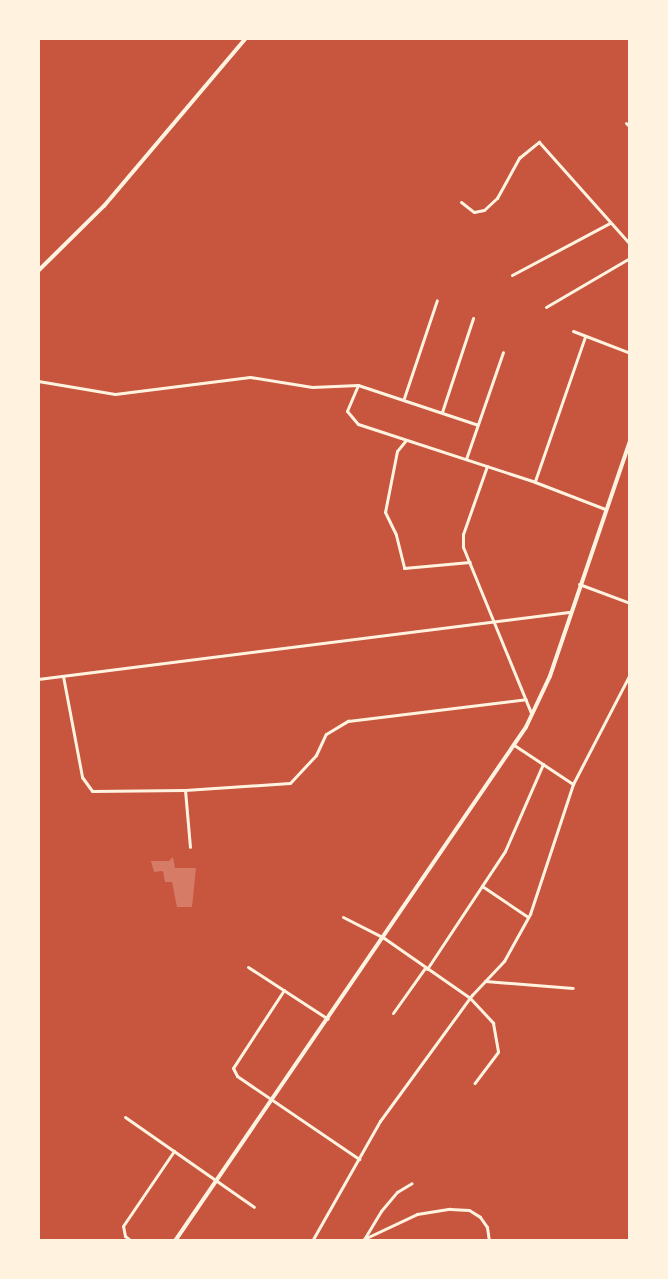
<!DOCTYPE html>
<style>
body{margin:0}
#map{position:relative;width:668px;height:1279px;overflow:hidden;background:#c8553d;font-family:Quicksand,sans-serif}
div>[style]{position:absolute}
.building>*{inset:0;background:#d67c66}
.minor>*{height:3px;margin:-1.5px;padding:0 1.5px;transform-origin:1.5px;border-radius:1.5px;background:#fff3e0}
.tertiary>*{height:4px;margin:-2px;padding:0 2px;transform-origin:2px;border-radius:2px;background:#fff3e0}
.secondary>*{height:4px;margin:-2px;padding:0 2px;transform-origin:2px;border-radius:2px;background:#fff3e0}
span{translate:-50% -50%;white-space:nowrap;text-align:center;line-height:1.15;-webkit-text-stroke:7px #fff3e0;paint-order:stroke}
.frame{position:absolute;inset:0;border:40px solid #fff3e0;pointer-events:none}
</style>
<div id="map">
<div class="building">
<i style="clip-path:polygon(173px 857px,175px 868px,196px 868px,192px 907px,177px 907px,172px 882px,165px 882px,163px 871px,154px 872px,151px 861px,169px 861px)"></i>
</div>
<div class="minor">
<i style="left:626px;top:123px;width:6px;rotate:45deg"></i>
<i style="left:461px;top:202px;width:16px;rotate:38deg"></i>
<i style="left:474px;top:212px;width:10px;rotate:-11deg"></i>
<i style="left:484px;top:210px;width:18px;rotate:-43deg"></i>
<i style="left:497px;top:198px;width:46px;rotate:-61.2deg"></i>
<i style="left:519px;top:158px;width:26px;rotate:-39deg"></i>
<i style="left:539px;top:142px;width:137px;rotate:48.3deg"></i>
<i style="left:512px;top:275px;width:111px;rotate:-28deg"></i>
<i style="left:546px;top:307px;width:97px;rotate:-30.3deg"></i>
<i style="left:573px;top:331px;width:61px;rotate:21.1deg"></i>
<i style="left:38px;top:381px;width:78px;rotate:9.6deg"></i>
<i style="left:115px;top:394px;width:136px;rotate:-7.2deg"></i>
<i style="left:250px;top:377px;width:63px;rotate:9.2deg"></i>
<i style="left:312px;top:387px;width:46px;rotate:-2.5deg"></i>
<i style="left:358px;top:385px;width:126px;rotate:18.4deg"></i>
<i style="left:358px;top:385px;width:28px;rotate:113deg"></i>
<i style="left:347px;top:411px;width:17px;rotate:50deg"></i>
<i style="left:358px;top:424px;width:186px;rotate:18.1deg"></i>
<i style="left:535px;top:482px;width:75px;rotate:21.1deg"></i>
<i style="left:404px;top:398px;width:103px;rotate:-71.4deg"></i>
<i style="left:442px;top:412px;width:99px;rotate:-71.7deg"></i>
<i style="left:406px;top:440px;width:14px;rotate:129deg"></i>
<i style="left:397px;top:451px;width:62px;rotate:101.1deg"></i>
<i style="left:385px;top:512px;width:25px;rotate:64deg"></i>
<i style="left:396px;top:535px;width:34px;rotate:76deg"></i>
<i style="left:404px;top:568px;width:66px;rotate:-5.2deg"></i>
<i style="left:466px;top:459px;width:113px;rotate:-70.9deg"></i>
<i style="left:487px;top:466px;width:72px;rotate:109.4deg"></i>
<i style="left:463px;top:534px;width:13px;rotate:90deg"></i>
<i style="left:463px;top:547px;width:179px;rotate:67.7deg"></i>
<i style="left:535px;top:481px;width:152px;rotate:-70.9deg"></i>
<i style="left:579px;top:584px;width:54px;rotate:20.4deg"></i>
<i style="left:63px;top:676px;width:103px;rotate:79.3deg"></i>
<i style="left:82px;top:777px;width:17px;rotate:54deg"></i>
<i style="left:92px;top:791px;width:93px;rotate:-0.6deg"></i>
<i style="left:185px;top:790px;width:105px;rotate:-3.8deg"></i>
<i style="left:290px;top:783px;width:38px;rotate:-47deg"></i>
<i style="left:316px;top:755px;width:23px;rotate:-65deg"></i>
<i style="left:326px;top:734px;width:26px;rotate:-31deg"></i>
<i style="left:348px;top:721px;width:179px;rotate:-7deg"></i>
<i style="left:38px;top:679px;width:535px;rotate:-7.19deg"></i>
<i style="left:514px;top:745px;width:71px;rotate:33.5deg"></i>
<i style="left:185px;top:790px;width:57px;rotate:85deg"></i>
<i style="left:482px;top:886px;width:55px;rotate:34deg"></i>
<i style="left:343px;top:917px;width:46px;rotate:27.1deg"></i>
<i style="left:384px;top:938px;width:105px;rotate:34.9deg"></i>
<i style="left:470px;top:998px;width:34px;rotate:47deg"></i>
<i style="left:493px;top:1023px;width:29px;rotate:80deg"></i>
<i style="left:498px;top:1052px;width:39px;rotate:127deg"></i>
<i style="left:248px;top:967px;width:95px;rotate:33deg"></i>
<i style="left:427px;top:969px;width:141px;rotate:-56.5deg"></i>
<i style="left:505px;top:851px;width:95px;rotate:-66.4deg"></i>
<i style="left:485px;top:981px;width:88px;rotate:4.5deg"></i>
<i style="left:284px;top:990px;width:93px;rotate:123.2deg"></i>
<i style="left:233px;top:1068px;width:9px;rotate:63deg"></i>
<i style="left:237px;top:1076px;width:148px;rotate:34.2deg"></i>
<i style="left:393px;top:1013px;width:55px;rotate:-54.6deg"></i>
<i style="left:125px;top:1117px;width:157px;rotate:34.9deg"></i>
<i style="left:364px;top:1239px;width:59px;rotate:-25.3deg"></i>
<i style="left:417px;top:1214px;width:33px;rotate:-9deg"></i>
<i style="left:450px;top:1209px;width:19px;rotate:3deg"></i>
<i style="left:469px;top:1210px;width:13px;rotate:32deg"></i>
<i style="left:480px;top:1217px;width:12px;rotate:55deg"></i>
<i style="left:487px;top:1227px;width:14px;rotate:82deg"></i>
<i style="left:131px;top:1241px;width:8px;rotate:-140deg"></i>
<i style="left:125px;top:1236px;width:10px;rotate:-101deg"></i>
<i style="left:123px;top:1226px;width:91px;rotate:-55.8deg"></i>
<i style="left:312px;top:1241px;width:138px;rotate:-60.5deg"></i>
<i style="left:380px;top:1121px;width:156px;rotate:-53.9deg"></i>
<i style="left:472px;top:995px;width:47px;rotate:-46.7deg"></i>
<i style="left:504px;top:961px;width:54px;rotate:-61deg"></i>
<i style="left:530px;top:914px;width:137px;rotate:-71.7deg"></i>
<i style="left:573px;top:784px;width:124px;rotate:-62.6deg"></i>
<i style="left:363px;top:1241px;width:35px;rotate:-59deg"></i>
<i style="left:381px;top:1211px;width:25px;rotate:-50deg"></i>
<i style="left:397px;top:1192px;width:17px;rotate:-31deg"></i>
</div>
<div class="tertiary">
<i style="left:175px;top:1241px;width:622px;rotate:-55.67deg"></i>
<i style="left:526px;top:727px;width:56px;rotate:-64.8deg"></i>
<i style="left:550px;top:676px;width:248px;rotate:-71.2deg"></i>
</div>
<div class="secondary">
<i style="left:38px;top:271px;width:93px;rotate:-44.6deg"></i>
<i style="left:104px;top:206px;width:220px;rotate:-49.8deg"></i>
</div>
<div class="frame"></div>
</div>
